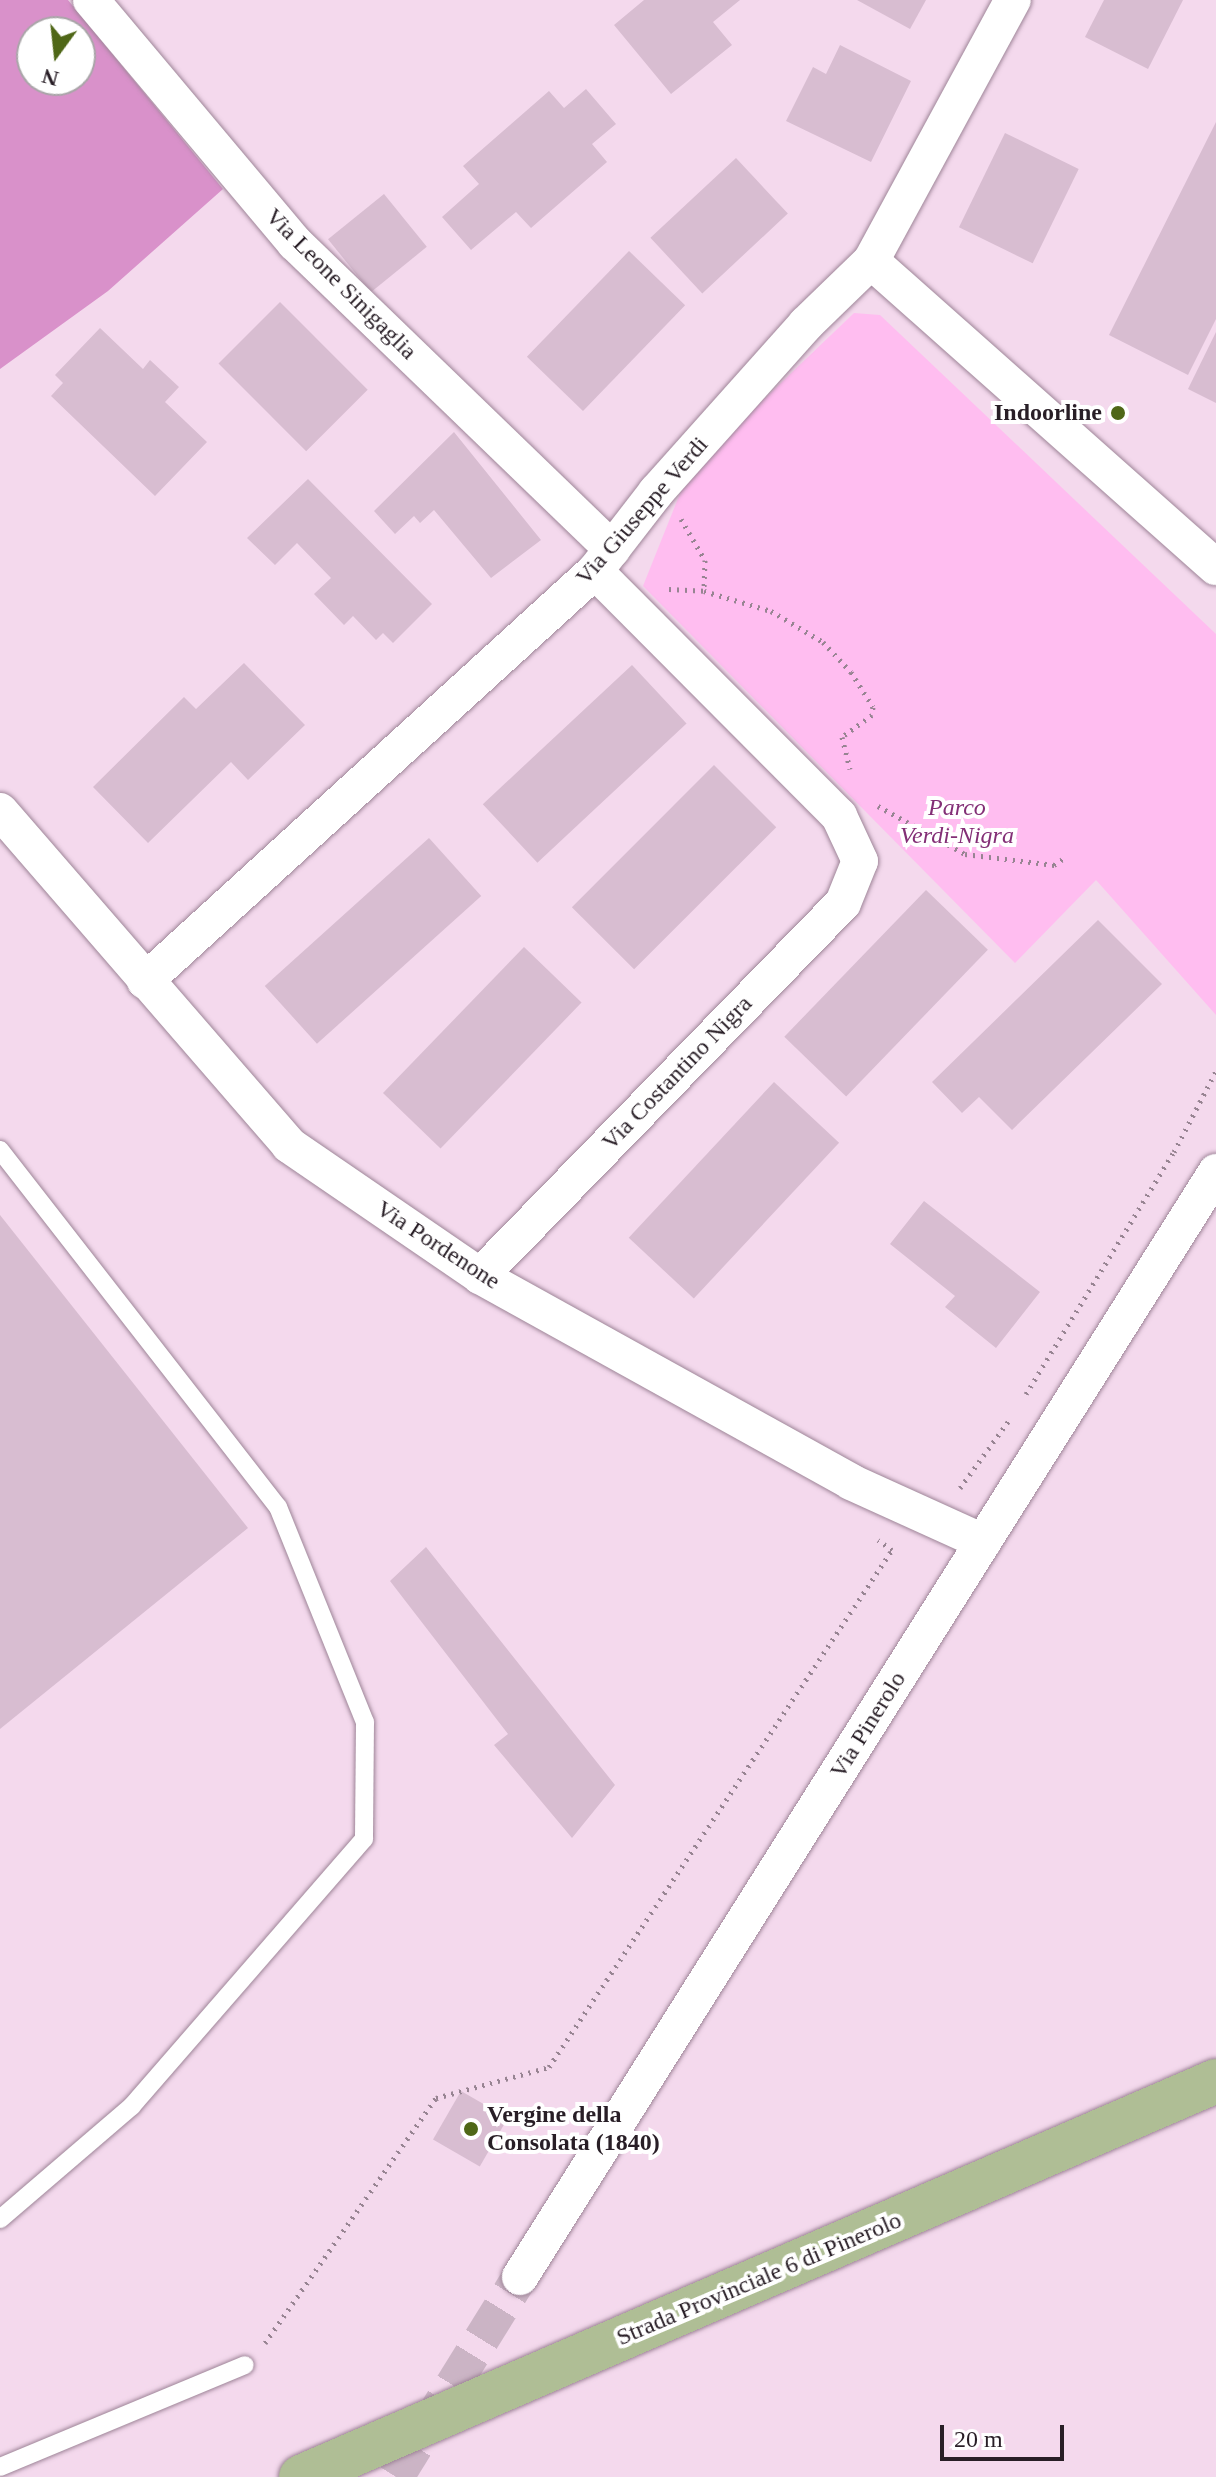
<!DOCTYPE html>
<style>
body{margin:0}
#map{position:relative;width:1216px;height:2477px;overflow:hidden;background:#f4d9ed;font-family:Georgia,serif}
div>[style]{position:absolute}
.green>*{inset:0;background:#ffbdf0}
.forest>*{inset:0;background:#d991ca}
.building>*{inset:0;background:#d8bdd1;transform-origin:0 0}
.street-tunnel>*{height:36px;margin-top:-18px;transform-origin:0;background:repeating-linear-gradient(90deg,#cbb4c5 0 36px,transparent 0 54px)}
.path>*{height:5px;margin-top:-2.5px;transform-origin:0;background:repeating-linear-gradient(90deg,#978492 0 2px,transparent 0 8px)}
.roads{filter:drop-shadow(0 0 2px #9e8598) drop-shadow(0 0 2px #9e8598)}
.lane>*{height:18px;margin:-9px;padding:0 9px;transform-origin:9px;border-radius:9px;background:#fff}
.street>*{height:36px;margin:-18px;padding:0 18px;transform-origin:18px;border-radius:18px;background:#fff}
.primary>*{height:44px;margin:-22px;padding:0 22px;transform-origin:22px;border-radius:22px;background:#afbe95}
.dots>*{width:22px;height:22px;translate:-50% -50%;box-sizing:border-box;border:4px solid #fff;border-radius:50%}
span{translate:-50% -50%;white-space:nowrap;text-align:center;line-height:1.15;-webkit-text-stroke:8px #fff;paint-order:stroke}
.street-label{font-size:24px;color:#281e26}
.poi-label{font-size:24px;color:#281e26;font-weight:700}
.right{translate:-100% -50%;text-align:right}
.left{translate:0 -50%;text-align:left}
.park-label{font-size:24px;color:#832f76;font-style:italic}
.north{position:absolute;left:16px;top:16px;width:80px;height:80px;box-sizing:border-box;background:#fff;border:2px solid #a9a5a8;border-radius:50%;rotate:195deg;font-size:22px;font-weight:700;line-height:32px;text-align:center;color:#281e26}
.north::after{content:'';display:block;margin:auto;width:28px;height:36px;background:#4f6717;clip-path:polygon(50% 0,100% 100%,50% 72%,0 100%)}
.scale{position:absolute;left:940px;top:2425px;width:124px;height:36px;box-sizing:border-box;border:4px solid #281e26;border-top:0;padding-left:10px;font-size:24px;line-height:28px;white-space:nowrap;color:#281e26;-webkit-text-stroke:6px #fff;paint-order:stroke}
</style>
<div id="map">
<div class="green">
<i style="clip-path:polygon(854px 313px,880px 315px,1216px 634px,1216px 1015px,1096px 880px,1015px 963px,643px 586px,689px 471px)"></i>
</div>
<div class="forest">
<i style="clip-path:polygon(evenodd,0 0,68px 0,223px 189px,108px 291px,0 369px,0 0,32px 32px,80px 32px,80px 80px,32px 80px,32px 32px)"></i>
</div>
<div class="building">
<i style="clip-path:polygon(644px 0,740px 0,713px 22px,732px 45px,671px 94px,614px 25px)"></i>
<i style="clip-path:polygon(857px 0,926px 0,910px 29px)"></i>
<i style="clip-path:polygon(1104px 0,1183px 0,1148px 69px,1085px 37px)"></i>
<i style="clip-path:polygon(840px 45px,911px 81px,871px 162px,786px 121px,813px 67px,826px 74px)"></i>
<i style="clip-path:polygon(586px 89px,616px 124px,592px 144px,607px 162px,531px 228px,516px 212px,471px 250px,442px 217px,479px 184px,463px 166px,549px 91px,564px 108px)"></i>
<i style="clip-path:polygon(1216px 122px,1216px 319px,1188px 375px,1109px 335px)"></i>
<i style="left:1005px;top:133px;width:82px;height:105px;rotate:26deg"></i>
<i style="left:736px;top:158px;width:76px;height:117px;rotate:47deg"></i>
<i style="left:384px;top:194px;width:68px;height:72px;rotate:51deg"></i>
<i style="left:629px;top:251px;width:78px;height:147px;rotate:44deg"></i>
<i style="left:280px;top:302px;width:124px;height:87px;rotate:45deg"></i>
<i style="clip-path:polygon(100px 328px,143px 369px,150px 360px,179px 387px,165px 402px,207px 442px,155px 496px,51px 396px,63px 383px,55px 375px)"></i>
<i style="clip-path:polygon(1216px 332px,1216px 403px,1188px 389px)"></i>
<i style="clip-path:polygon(454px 432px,541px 540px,491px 578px,434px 510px,420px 523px,414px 516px,395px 534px,374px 511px)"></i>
<i style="clip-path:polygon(308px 479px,432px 604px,393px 643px,383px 633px,376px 640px,353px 616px,344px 625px,314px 594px,331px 578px,297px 543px,275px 565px,247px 538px)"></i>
<i style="clip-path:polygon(244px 663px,305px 725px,248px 780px,231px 762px,148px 843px,93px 787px,184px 697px,196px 709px)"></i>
<i style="left:632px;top:665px;width:80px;height:204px;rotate:47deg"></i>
<i style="left:714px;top:765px;width:88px;height:201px;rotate:45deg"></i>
<i style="left:429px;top:838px;width:78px;height:221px;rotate:48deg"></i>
<i style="left:926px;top:890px;width:86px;height:204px;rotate:44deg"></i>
<i style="clip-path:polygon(1098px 920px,1162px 984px,1012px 1130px,979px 1097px,962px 1113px,932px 1082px)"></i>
<i style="left:524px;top:947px;width:80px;height:203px;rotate:44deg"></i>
<i style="left:774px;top:1082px;width:89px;height:213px;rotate:43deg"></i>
<i style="clip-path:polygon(924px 1201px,1040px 1292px,996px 1348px,945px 1307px,955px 1296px,890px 1244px)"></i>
<i style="clip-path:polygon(0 1215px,248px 1528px,0 1729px)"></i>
<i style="clip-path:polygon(426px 1547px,615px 1785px,572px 1838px,494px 1745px,508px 1734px,390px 1581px)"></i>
<i style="left:461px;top:2091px;width:54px;height:56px;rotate:30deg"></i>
</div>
<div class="street-tunnel">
<i style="left:396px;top:2477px;width:235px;rotate:-58.2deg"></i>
</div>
<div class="path">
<i style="left:681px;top:519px;width:48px;rotate:59.7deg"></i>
<i style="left:705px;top:560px;width:31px;rotate:92deg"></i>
<i style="left:669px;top:589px;width:35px;rotate:3deg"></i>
<i style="left:704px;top:591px;width:70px;rotate:16.6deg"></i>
<i style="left:771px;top:611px;width:61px;rotate:30.8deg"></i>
<i style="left:823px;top:642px;width:41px;rotate:47deg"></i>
<i style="left:851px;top:672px;width:41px;rotate:57.8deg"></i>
<i style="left:873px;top:707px;width:8px;rotate:97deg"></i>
<i style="left:872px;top:715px;width:37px;rotate:144deg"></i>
<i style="left:842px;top:737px;width:33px;rotate:76deg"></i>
<i style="left:878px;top:806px;width:99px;rotate:28.9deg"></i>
<i style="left:965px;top:854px;width:90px;rotate:7deg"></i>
<i style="left:1054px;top:865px;width:14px;rotate:-34deg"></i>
<i style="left:1026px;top:1394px;width:284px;rotate:-58.6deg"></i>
<i style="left:1174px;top:1152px;width:91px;rotate:-62.6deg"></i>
<i style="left:960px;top:1488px;width:85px;rotate:-54.1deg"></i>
<i style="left:265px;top:2343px;width:299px;rotate:-55.1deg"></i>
<i style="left:436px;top:2098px;width:117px;rotate:-15.3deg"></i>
<i style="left:549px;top:2067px;width:620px;rotate:-56.44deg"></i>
<i style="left:892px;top:1550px;width:17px;rotate:-144deg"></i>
</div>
<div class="roads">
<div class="lane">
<i style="left:0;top:1150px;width:452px;rotate:52.1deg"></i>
<i style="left:278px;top:1507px;width:232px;rotate:68deg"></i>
<i style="left:365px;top:1722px;width:117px;rotate:90.5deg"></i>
<i style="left:364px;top:1839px;width:354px;rotate:131deg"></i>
<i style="left:132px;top:2106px;width:174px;rotate:139.4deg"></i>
<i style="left:0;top:2467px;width:265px;rotate:-22.6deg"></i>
</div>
<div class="street">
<i style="left:91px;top:0;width:317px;rotate:50deg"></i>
<i style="left:295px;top:243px;width:441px;rotate:44deg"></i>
<i style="left:871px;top:261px;width:461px;rotate:41.6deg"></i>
<i style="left:0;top:811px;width:442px;rotate:49.1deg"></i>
<i style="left:289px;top:1145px;width:232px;rotate:34.4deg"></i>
<i style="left:480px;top:1276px;width:424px;rotate:29deg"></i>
<i style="left:851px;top:1482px;width:145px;rotate:24.4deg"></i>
<i style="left:145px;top:981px;width:609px;rotate:-42.34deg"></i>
<i style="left:595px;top:571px;width:100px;rotate:-52.3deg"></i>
<i style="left:656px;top:492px;width:225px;rotate:-48.2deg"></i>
<i style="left:806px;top:324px;width:91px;rotate:-44.1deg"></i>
<i style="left:871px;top:261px;width:297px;rotate:-61.5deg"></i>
<i style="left:480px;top:1276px;width:520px;rotate:-45.78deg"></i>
<i style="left:843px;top:903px;width:45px;rotate:-68deg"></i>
<i style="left:860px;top:861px;width:50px;rotate:-115deg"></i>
<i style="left:839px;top:816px;width:346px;rotate:-134.9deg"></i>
<i style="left:520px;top:2277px;width:1306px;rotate:-57.79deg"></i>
</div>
<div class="primary">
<i style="left:301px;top:2477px;width:997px;rotate:-23.4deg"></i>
</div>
</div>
<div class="dots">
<i style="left:1118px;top:413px;background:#4f6717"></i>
<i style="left:471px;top:2129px;background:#4f6717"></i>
</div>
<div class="street-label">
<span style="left:341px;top:284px;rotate:45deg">Via Leone Sinigaglia</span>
<span style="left:642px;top:511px;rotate:-49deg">Via Giuseppe Verdi</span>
<span style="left:677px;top:1073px;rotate:-46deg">Via Costantino Nigra</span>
<span style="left:438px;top:1245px;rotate:33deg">Via Pordenone</span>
<span style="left:868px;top:1725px;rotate:-58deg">Via Pinerolo</span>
<span style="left:759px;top:2279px;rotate:-23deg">Strada Provinciale 6 di Pinerolo</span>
</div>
<div class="poi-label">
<span class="right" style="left:1102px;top:413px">Indoorline</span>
<span class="left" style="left:487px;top:2129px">Vergine della<br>Consolata (1840)</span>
</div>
<div class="park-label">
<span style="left:957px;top:822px">Parco<br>Verdi-Nigra</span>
</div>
<div class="north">N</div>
<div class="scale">20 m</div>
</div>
